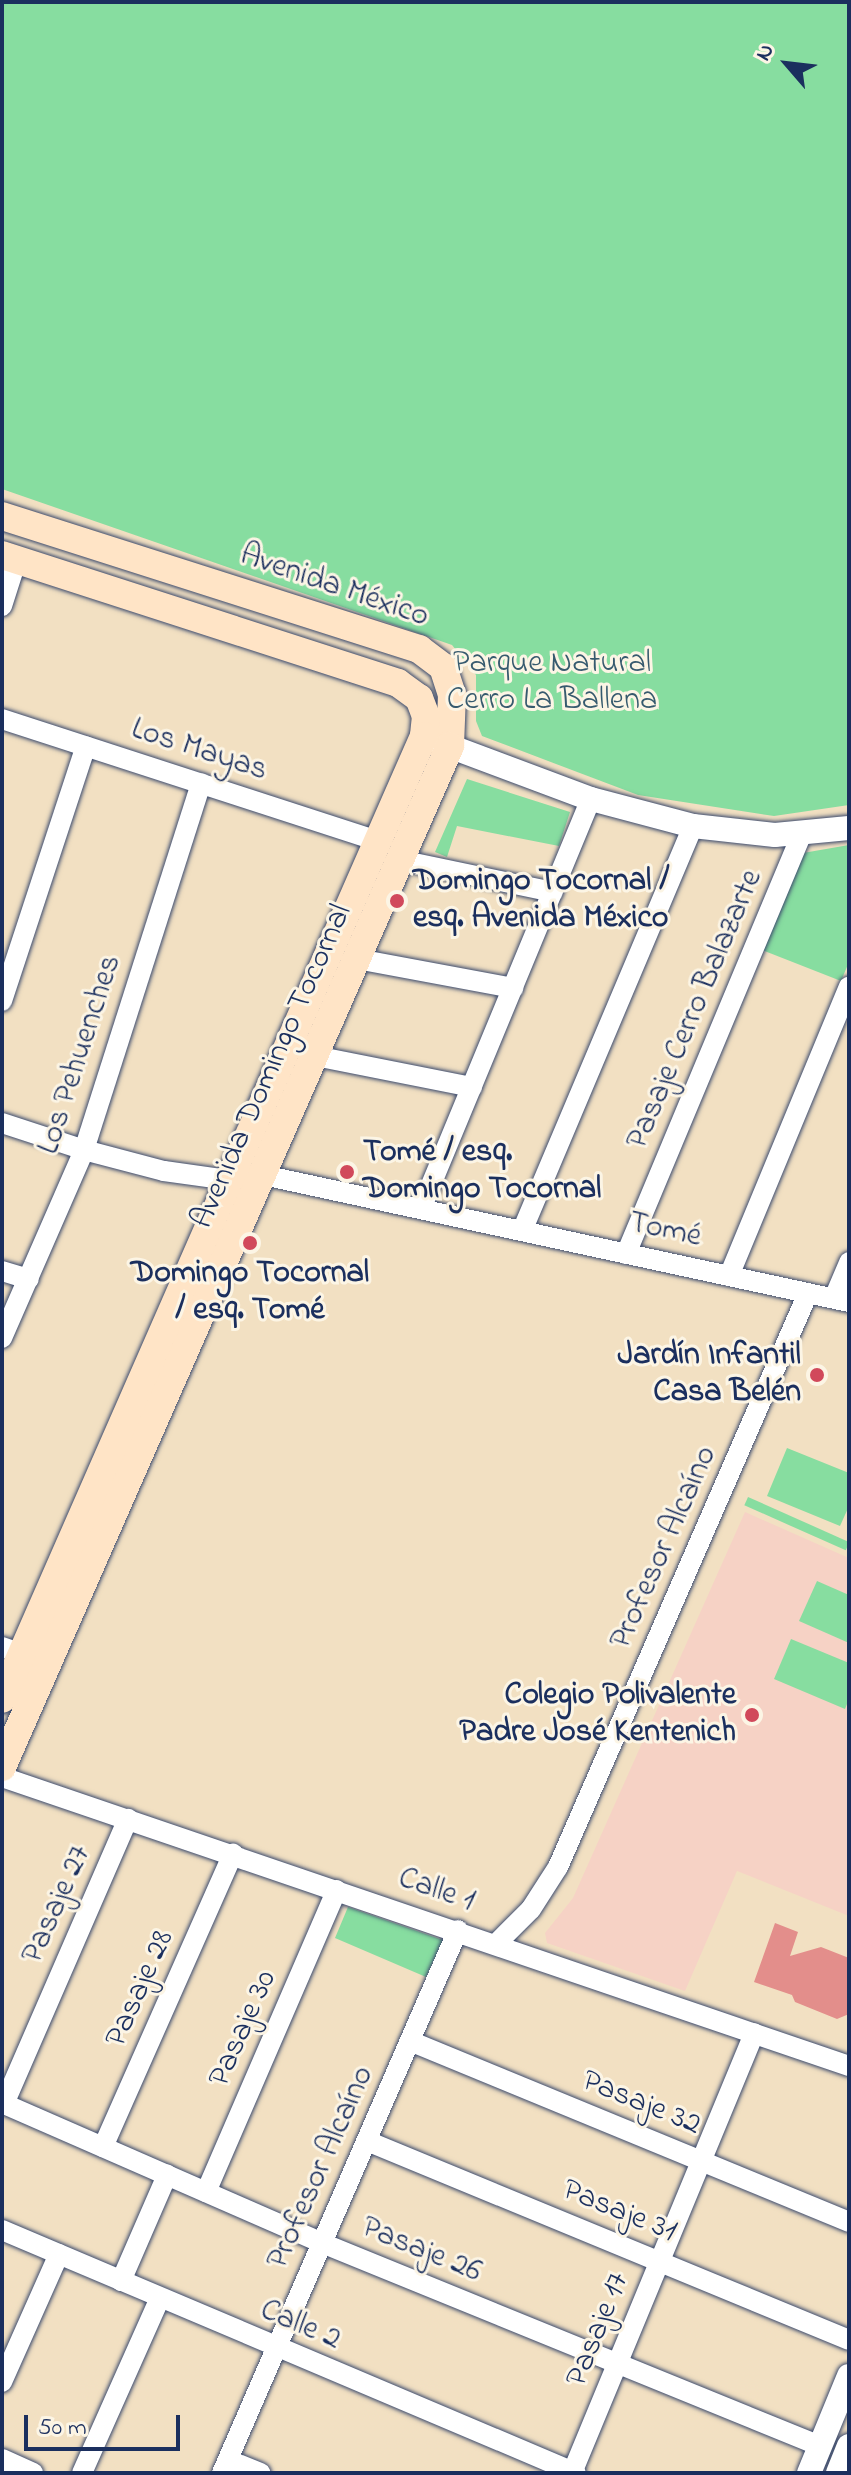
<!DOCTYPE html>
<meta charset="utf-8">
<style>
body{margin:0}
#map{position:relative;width:851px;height:2475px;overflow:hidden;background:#f2e0c2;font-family:"Indie Flower",sans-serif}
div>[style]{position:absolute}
.built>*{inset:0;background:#f6d2c5}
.green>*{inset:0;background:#87dda0;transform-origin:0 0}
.building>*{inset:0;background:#e38e8b}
.roads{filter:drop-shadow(0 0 2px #3b4a6d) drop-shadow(0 0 2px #3b4a6d)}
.minor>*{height:20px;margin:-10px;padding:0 10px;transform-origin:10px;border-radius:10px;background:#fff}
.tertiary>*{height:24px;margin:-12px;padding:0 12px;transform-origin:12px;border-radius:12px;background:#fff}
.secondary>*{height:28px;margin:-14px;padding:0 14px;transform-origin:14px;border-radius:14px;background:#ffe4c6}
.dots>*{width:22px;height:22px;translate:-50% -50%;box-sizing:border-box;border:4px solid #fcf5e5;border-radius:50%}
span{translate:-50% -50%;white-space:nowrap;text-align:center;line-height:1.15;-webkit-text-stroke:6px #fcf5e5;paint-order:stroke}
.street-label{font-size:32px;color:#1b2f5e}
.park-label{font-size:32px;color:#365a6e}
.poi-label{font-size:32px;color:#1b2f5e;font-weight:700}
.left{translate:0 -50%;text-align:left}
.right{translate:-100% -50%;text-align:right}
.frame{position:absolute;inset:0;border:4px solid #1b2f5e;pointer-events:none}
.north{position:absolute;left:747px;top:24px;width:80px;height:80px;-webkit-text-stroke:6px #fcf5e5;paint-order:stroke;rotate:298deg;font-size:22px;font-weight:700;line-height:32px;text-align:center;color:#1b2f5e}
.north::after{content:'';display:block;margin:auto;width:28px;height:36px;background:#1b2f5e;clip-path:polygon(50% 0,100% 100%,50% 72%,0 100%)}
.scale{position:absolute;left:24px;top:2415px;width:156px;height:36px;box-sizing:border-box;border:4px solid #1b2f5e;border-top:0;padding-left:10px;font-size:24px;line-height:28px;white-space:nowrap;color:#1b2f5e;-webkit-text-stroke:6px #fcf5e5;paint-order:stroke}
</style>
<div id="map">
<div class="built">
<i style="clip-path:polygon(745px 1512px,849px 1558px,849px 1916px,737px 1871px,685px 1991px,547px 1943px,545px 1933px,573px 1898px)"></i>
</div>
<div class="green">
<i style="clip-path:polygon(2px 2px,849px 2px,849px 805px,774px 816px,638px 795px,482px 736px,476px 721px,476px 675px,452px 645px,2px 489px)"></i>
<i style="clip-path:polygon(467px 779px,570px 812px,559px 846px,457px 826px,447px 857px,435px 852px)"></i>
<i style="clip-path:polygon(849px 845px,849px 962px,841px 981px,757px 948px,803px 853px)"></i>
<i style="clip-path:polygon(787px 1448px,849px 1473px,849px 1506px,840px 1526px,767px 1496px)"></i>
<i style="left:748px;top:1497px;width:111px;height:9px;rotate:24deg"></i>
<i style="clip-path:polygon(817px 1581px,849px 1595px,849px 1643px,799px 1621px)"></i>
<i style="clip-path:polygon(791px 1639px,849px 1663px,849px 1699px,845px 1709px,774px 1679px)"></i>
<i style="clip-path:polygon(348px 1907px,443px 1940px,426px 1977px,335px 1938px)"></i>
</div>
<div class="building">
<i style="clip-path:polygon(775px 1923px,798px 1932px,790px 1956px,821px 1947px,849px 1958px,849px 2014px,837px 2019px,795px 2002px,792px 1995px,754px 1982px)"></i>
</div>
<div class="roads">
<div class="minor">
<i style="left:2px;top:606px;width:49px;rotate:-72.3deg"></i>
<i style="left:2px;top:719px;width:394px;rotate:18deg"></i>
<i style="left:400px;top:860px;width:156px;rotate:11.8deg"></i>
<i style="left:357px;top:959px;width:159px;rotate:10.5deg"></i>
<i style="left:2px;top:1001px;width:268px;rotate:-71.8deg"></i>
<i style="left:315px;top:1056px;width:160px;rotate:11.2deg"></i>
<i style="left:2px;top:1123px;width:86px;rotate:18.2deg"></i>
<i style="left:84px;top:1150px;width:83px;rotate:14.7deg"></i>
<i style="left:164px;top:1171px;width:66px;rotate:7.9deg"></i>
<i style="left:229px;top:1180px;width:34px;rotate:-8deg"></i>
<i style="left:263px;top:1175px;width:600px;rotate:12.23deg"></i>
<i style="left:421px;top:1209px;width:444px;rotate:-67.5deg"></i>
<i style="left:522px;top:1231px;width:440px;rotate:-67.1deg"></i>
<i style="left:626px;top:1254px;width:455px;rotate:-67.3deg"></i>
<i style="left:2px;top:1271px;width:28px;rotate:17deg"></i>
<i style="left:729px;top:1276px;width:313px;rotate:-67.5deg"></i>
<i style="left:834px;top:1298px;width:39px;rotate:-67deg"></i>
<i style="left:2px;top:1338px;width:205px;rotate:-66.4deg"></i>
<i style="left:84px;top:1150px;width:385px;rotate:-72.3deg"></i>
<i style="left:2px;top:1647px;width:21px;rotate:19deg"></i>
<i style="left:2px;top:1777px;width:895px;rotate:18.84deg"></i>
<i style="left:496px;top:1944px;width:49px;rotate:-45deg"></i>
<i style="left:531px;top:1909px;width:50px;rotate:-57.3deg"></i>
<i style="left:558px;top:1867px;width:626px;rotate:-66.46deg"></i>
<i style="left:410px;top:2041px;width:475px;rotate:22.4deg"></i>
<i style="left:2px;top:2103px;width:349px;rotate:23.6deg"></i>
<i style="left:322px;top:2243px;width:538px;rotate:22.18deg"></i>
<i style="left:4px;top:2104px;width:311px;rotate:-66.5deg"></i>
<i style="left:367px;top:2141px;width:521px;rotate:22.43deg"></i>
<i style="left:103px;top:2147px;width:321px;rotate:-66.1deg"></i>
<i style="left:206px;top:2192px;width:329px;rotate:-66.6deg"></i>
<i style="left:2px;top:2230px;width:623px;rotate:22.95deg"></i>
<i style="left:121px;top:2281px;width:116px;rotate:-66.5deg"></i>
<i style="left:2px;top:2382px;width:140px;rotate:-66deg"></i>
<i style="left:2px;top:2459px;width:34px;rotate:24deg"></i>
<i style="left:228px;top:2460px;width:35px;rotate:22deg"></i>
<i style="left:82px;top:2473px;width:192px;rotate:-66deg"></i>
<i style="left:222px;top:2473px;width:592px;rotate:-66.51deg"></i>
<i style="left:572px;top:2473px;width:476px;rotate:-67.5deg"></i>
</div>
<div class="tertiary">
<i style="left:433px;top:740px;width:169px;rotate:20.5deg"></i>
<i style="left:591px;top:799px;width:106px;rotate:14.8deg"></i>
<i style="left:693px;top:826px;width:82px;rotate:6.3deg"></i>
<i style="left:775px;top:835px;width:74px;rotate:-5.4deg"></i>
<i style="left:809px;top:2473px;width:105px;rotate:-67.6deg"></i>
<i style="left:838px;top:2473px;width:29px;rotate:-68deg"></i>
</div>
<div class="secondary">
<i style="left:2px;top:516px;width:438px;rotate:17.7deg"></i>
<i style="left:419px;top:649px;width:30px;rotate:37deg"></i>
<i style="left:443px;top:667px;width:28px;rotate:72deg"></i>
<i style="left:452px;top:694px;width:52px;rotate:92.2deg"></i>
<i style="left:450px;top:746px;width:1115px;rotate:113.69deg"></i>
<i style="left:2px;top:555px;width:416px;rotate:17.9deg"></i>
<i style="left:398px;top:683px;width:26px;rotate:36deg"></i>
<i style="left:419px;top:698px;width:19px;rotate:69deg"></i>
<i style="left:426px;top:716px;width:20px;rotate:96deg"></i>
<i style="left:424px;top:736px;width:1051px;rotate:113.66deg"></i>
</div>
</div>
<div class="dots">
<i style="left:397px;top:901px;background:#d1495b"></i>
<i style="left:347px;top:1172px;background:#d1495b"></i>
<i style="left:250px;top:1243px;background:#d1495b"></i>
<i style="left:817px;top:1375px;background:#d1495b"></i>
<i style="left:752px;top:1715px;background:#d1495b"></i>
</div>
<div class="street-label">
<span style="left:334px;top:587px;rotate:19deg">Avenida México</span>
<span style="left:199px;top:751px;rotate:18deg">Los Mayas</span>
<span style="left:696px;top:1010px;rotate:-67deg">Pasaje Cerro Balazarte</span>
<span style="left:81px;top:1055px;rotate:-72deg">Los Pehuenches</span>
<span style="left:273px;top:1067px;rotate:-66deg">Avenida Domingo Tocornal</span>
<span style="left:665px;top:1231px;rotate:12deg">Tomé</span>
<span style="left:665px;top:1548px;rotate:-66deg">Profesor Alcaíno</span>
<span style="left:436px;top:1891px;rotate:19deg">Calle 1</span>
<span style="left:58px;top:1905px;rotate:-66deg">Pasaje 27</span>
<span style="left:141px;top:1989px;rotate:-66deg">Pasaje 28</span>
<span style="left:244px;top:2029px;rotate:-66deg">Pasaje 30</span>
<span style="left:641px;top:2104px;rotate:22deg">Pasaje 32</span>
<span style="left:322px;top:2168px;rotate:-66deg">Profesor Alcaíno</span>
<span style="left:619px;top:2212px;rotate:22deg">Pasaje 31</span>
<span style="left:421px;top:2251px;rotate:22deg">Pasaje 26</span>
<span style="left:300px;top:2326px;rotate:23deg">Calle 2</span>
<span style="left:599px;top:2330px;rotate:-68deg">Pasaje 17</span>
</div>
<div class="park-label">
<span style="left:552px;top:683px">Parque Natural<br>Cerro La Ballena</span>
</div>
<div class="poi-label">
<span class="left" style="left:413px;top:901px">Domingo Tocornal /<br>esq. Avenida México</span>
<span class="left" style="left:363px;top:1172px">Tomé / esq.<br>Domingo Tocornal</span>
<span style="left:250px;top:1293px">Domingo Tocornal<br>/ esq. Tomé</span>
<span class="right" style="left:801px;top:1375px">Jardín Infantil<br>Casa Belén</span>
<span class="right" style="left:736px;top:1715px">Colegio Polivalente<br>Padre José Kentenich</span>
</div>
<div class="frame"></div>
<div class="north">N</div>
<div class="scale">50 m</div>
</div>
